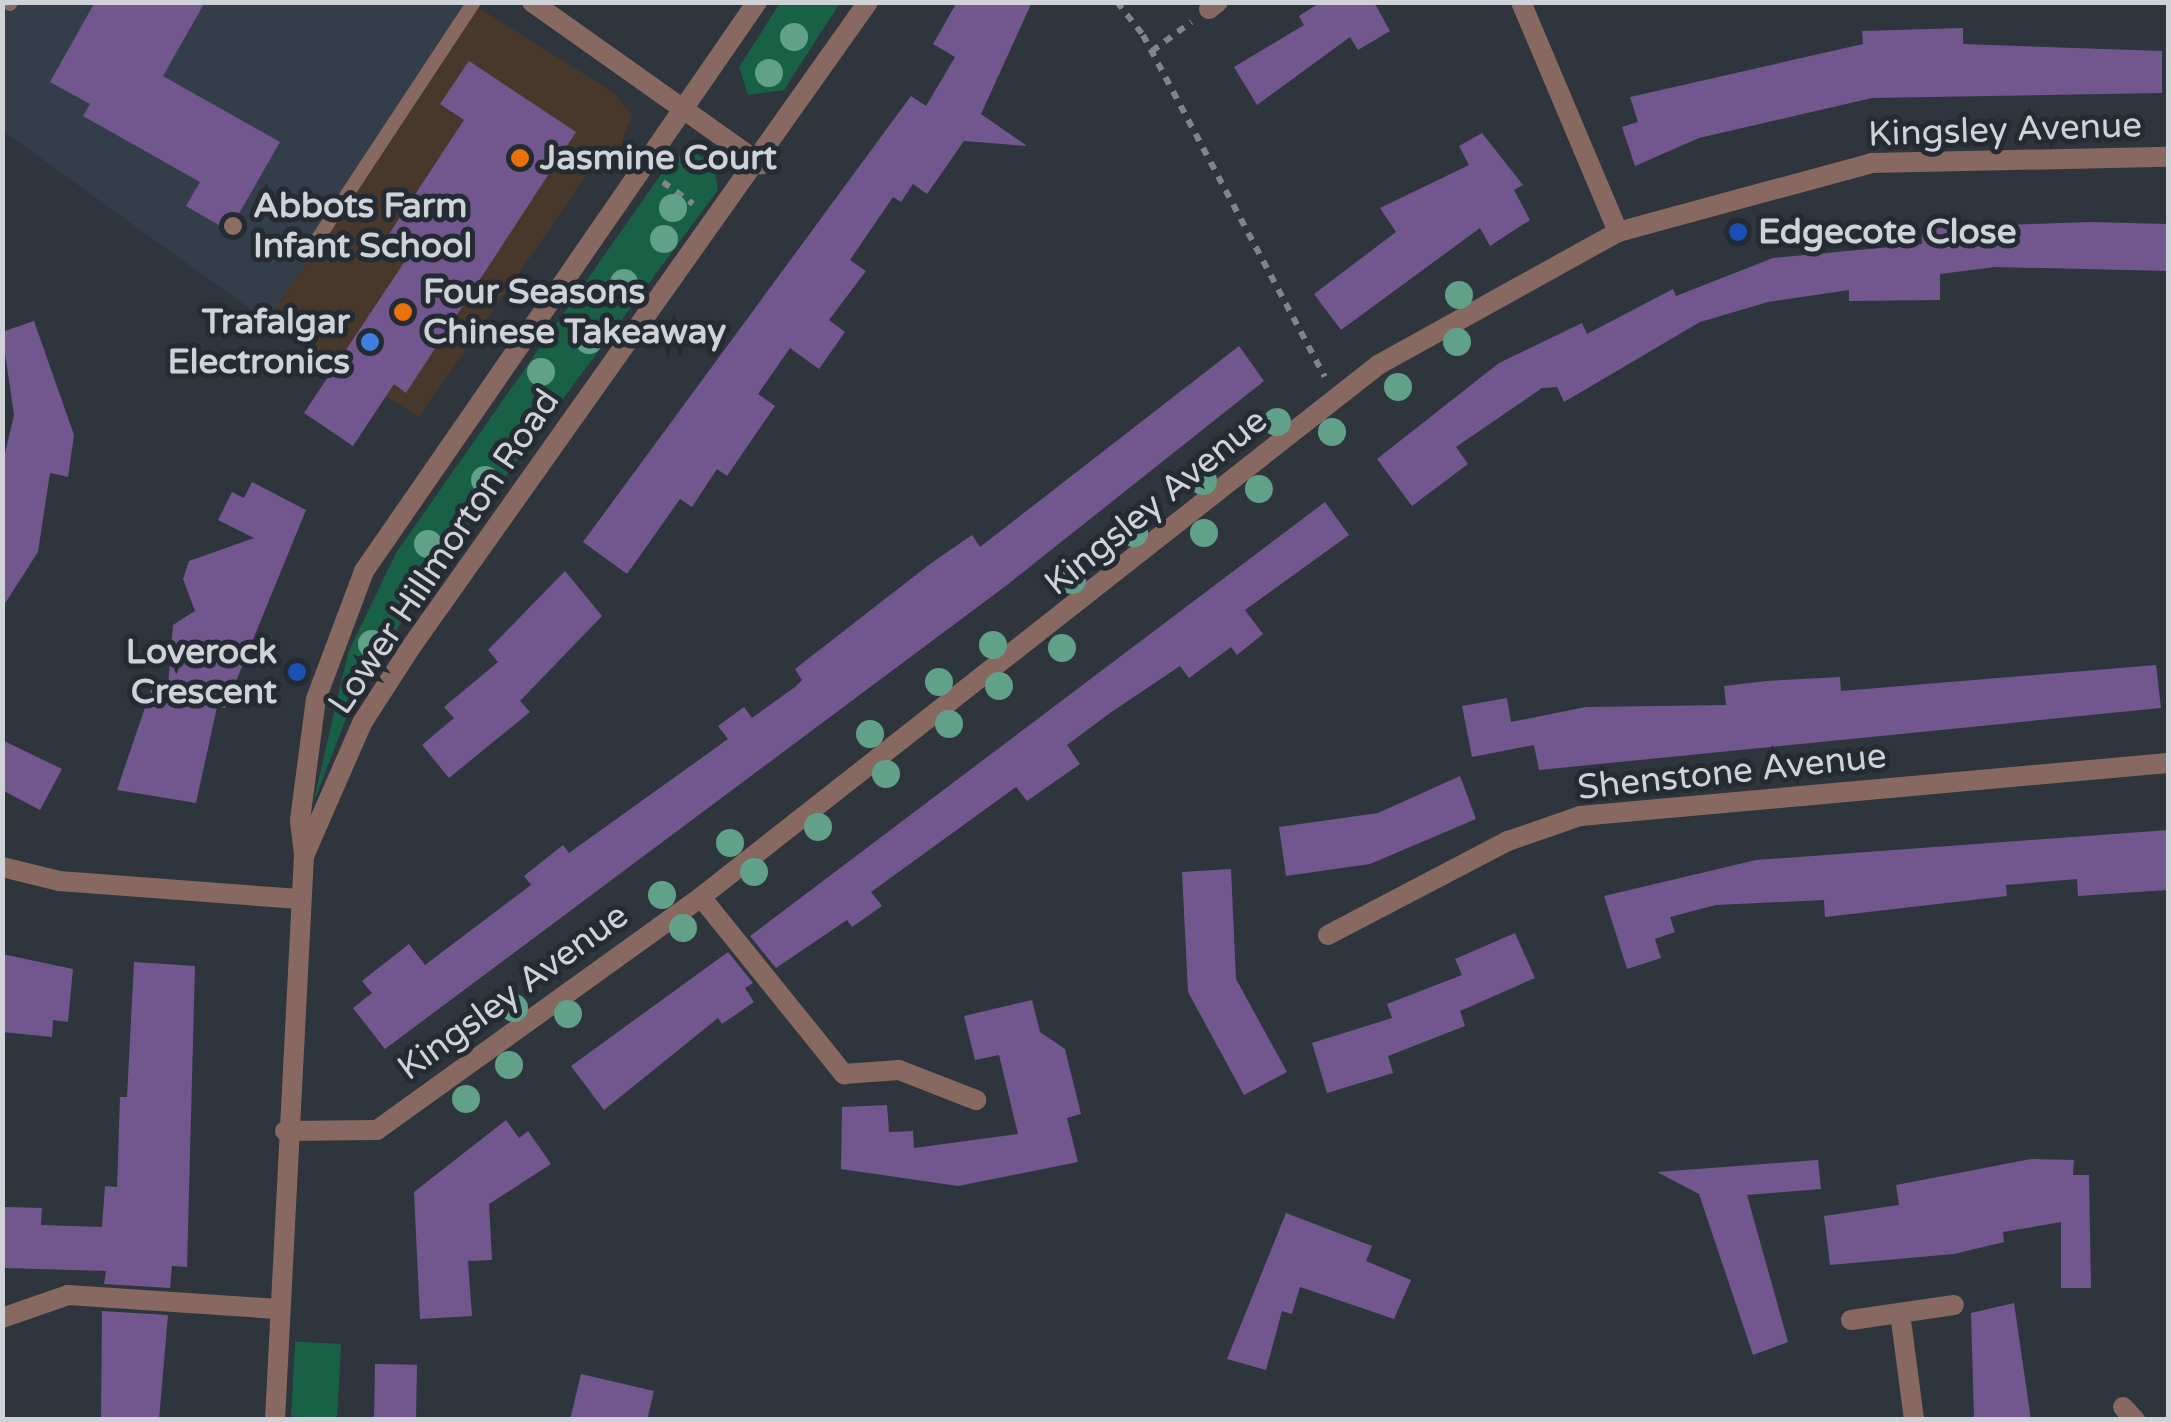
<!DOCTYPE html>
<style>
body{margin:0}
#map{position:relative;width:2171px;height:1422px;overflow:hidden;background:#2e353c;font-family:"Varela Round",sans-serif}
div>[style]{position:absolute}
.commercial>*{inset:0;background:#47382b}
.built>*{inset:0;background:#333e4a}
.green>*{inset:0;background:#186146;transform-origin:0 0}
.building>*{inset:0;background:#72578f;transform-origin:0 0}
.path>*{height:6px;margin-top:-3px;transform-origin:0;background:repeating-linear-gradient(90deg,#80858b 0 8px,transparent 0 16px)}
.lane>*{height:14px;margin:-7px;padding:0 7px;transform-origin:7px;border-radius:7px;background:#886961}
.street>*{height:20px;margin:-10px;padding:0 10px;transform-origin:10px;border-radius:10px;background:#886961}
.trees>*{width:28px;height:28px;margin:-14px;border-radius:50%;background:#61a089}
.dots>*{width:28px;height:28px;translate:-50% -50%;box-sizing:border-box;border:5px solid #242b32;border-radius:50%}
span{translate:-50% -50%;white-space:nowrap;text-align:center;line-height:1.15;-webkit-text-stroke:10px #242b32;paint-order:stroke}
.street-label{font-size:35px;color:#cfd3d7}
.poi-label{font-size:35px;color:#cfd3d7;font-weight:700}
.left{translate:0 -50%;text-align:left}
.right{translate:-100% -50%;text-align:right}
.frame{position:absolute;inset:0;border:5px solid #cfd3d7;pointer-events:none}
</style>
<div id="map">
<div class="commercial">
<i style="clip-path:polygon(476px 6px,614px 93px,632px 115px,614px 163px,587px 175px,419px 417px,267px 321px)"></i>
</div>
<div class="built">
<i style="clip-path:polygon(470px 2px,476px 6px,267px 321px,3px 131px,3px 3px)"></i>
</div>
<div class="green">
<i style="clip-path:polygon(780px 3px,840px 3px,784px 90px,748px 95px,739px 67px)"></i>
<i style="clip-path:polygon(695px 153px,714px 165px,718px 190px,416px 597px,350px 708px,313px 804px,348px 653px,396px 553px,673px 157px)"></i>
<i style="left:341px;top:1344px;width:75px;height:46px;rotate:93deg"></i>
</div>
<div class="building">
<i style="clip-path:polygon(95px 2px,205px 2px,163px 76px,280px 142px,229px 231px,186px 206px,200px 182px,83px 116px,90px 104px,50px 82px)"></i>
<i style="clip-path:polygon(957px 2px,1032px 2px,981px 114px,1027px 146px,964px 141px,927px 194px,913px 184px,901px 202px,893px 197px,850px 260px,866px 271px,829px 320px,845px 332px,819px 369px,790px 348px,758px 394px,775px 406px,727px 476px,717px 469px,692px 507px,680px 499px,627px 574px,583px 542px,911px 96px,926px 106px,955px 57px,933px 44px)"></i>
<i style="clip-path:polygon(1321px 2px,1374px 2px,1390px 31px,1358px 50px,1350px 37px,1257px 105px,1234px 67px,1304px 25px,1299px 16px)"></i>
<i style="clip-path:polygon(1963px 28px,1963px 44px,2162px 51px,2162px 93px,1872px 98px,1699px 138px,1635px 166px,1622px 127px,1638px 122px,1630px 97px,1863px 44px,1862px 31px)"></i>
<i style="clip-path:polygon(469px 61px,576px 132px,406px 393px,394px 384px,353px 446px,304px 413px,413px 249px,389px 234px,464px 120px,440px 104px)"></i>
<i style="clip-path:polygon(1482px 133px,1523px 185px,1514px 190px,1530px 220px,1490px 246px,1480px 228px,1341px 330px,1314px 294px,1396px 232px,1380px 208px,1469px 165px,1459px 146px)"></i>
<i style="clip-path:polygon(2090px 222px,2168px 224px,2167px 271px,1995px 267px,1940px 274px,1940px 300px,1849px 301px,1849px 290px,1768px 302px,1700px 322px,1564px 402px,1557px 387px,1542px 388px,1456px 447px,1468px 464px,1412px 506px,1377px 459px,1499px 363px,1582px 323px,1587px 334px,1673px 289px,1676px 296px,1773px 258px,1922px 244px,1922px 228px)"></i>
<i style="clip-path:polygon(34px 321px,74px 435px,68px 477px,50px 473px,38px 552px,2px 608px,2px 466px,14px 415px,2px 332px)"></i>
<i style="clip-path:polygon(1239px 346px,1264px 381px,1007px 585px,385px 1049px,353px 1008px,372px 993px,362px 981px,409px 944px,425px 965px,531px 885px,524px 876px,563px 845px,569px 853px,728px 739px,718px 726px,744px 707px,752px 718px,795px 687px,802px 680px,795px 669px,930px 564px,972px 535px,980px 547px)"></i>
<i style="clip-path:polygon(252px 482px,306px 510px,225px 708px,217px 707px,196px 803px,117px 790px,153px 684px,168px 687px,173px 625px,195px 611px,183px 579px,189px 561px,254px 538px,218px 520px,232px 492px,244px 498px)"></i>
<i style="clip-path:polygon(1325px 502px,1349px 535px,1245px 610px,1263px 634px,1237px 655px,1231px 647px,1189px 678px,1180px 666px,1110px 713px,1067px 745px,1080px 764px,1027px 801px,1016px 787px,871px 892px,882px 906px,852px 927px,847px 920px,776px 968px,750px 936px)"></i>
<i style="clip-path:polygon(565px 571px,602px 616px,520px 701px,530px 712px,449px 778px,422px 745px,454px 718px,444px 707px,498px 662px,488px 650px)"></i>
<i style="clip-path:polygon(2156px 665px,2161px 708px,1539px 770px,1534px 745px,1472px 757px,1462px 706px,1507px 698px,1511px 722px,1586px 707px,1726px 705px,1724px 686px,1766px 681px,1840px 677px,1841px 691px)"></i>
<i style="clip-path:polygon(2px 740px,62px 769px,40px 810px,2px 790px)"></i>
<i style="clip-path:polygon(1460px 776px,1476px 819px,1370px 864px,1286px 876px,1279px 827px,1378px 813px)"></i>
<i style="clip-path:polygon(2168px 830px,2168px 890px,2078px 896px,2077px 879px,2006px 885px,2007px 896px,1825px 917px,1824px 900px,1716px 905px,1670px 917px,1675px 932px,1655px 939px,1661px 958px,1627px 969px,1604px 896px,1756px 860px)"></i>
<i style="clip-path:polygon(1231px 869px,1236px 979px,1287px 1072px,1244px 1095px,1188px 992px,1182px 872px)"></i>
<i style="clip-path:polygon(1515px 933px,1535px 978px,1460px 1011px,1465px 1026px,1388px 1056px,1393px 1073px,1327px 1093px,1312px 1043px,1392px 1018px,1387px 1004px,1462px 975px,1455px 959px)"></i>
<i style="clip-path:polygon(728px 952px,753px 983px,745px 988px,754px 1002px,722px 1024px,718px 1018px,604px 1110px,571px 1066px)"></i>
<i style="clip-path:polygon(2px 954px,73px 969px,68px 1022px,53px 1020px,52px 1037px,2px 1032px)"></i>
<i style="clip-path:polygon(134px 962px,195px 966px,187px 1267px,172px 1266px,170px 1288px,104px 1284px,106px 1271px,4px 1268px,5px 1207px,42px 1208px,41px 1225px,102px 1227px,105px 1186px,117px 1187px,120px 1097px,127px 1097px)"></i>
<i style="clip-path:polygon(1032px 1000px,1040px 1032px,1065px 1049px,1081px 1114px,1067px 1118px,1078px 1162px,958px 1186px,841px 1169px,842px 1107px,887px 1105px,889px 1132px,913px 1131px,914px 1148px,1018px 1134px,999px 1055px,975px 1060px,964px 1016px)"></i>
<i style="clip-path:polygon(506px 1120px,519px 1138px,528px 1131px,551px 1164px,489px 1204px,492px 1260px,468px 1261px,472px 1316px,420px 1319px,414px 1192px)"></i>
<i style="clip-path:polygon(2031px 1159px,2074px 1160px,2073px 1175px,2089px 1175px,2091px 1288px,2061px 1288px,2061px 1222px,2003px 1232px,2004px 1242px,1954px 1254px,1830px 1265px,1824px 1216px,1899px 1205px,1896px 1185px)"></i>
<i style="clip-path:polygon(1818px 1160px,1821px 1189px,1747px 1195px,1788px 1342px,1753px 1355px,1699px 1194px,1657px 1172px)"></i>
<i style="clip-path:polygon(1286px 1213px,1372px 1246px,1366px 1261px,1411px 1280px,1394px 1319px,1300px 1287px,1292px 1314px,1282px 1311px,1266px 1370px,1227px 1359px)"></i>
<i style="clip-path:polygon(2014px 1303px,2031px 1420px,1974px 1420px,1971px 1313px)"></i>
<i style="clip-path:polygon(102px 1311px,168px 1315px,159px 1420px,101px 1420px)"></i>
<i style="left:375px;top:1364px;width:42px;height:56px;rotate:1deg"></i>
<i style="clip-path:polygon(581px 1374px,654px 1391px,647px 1420px,570px 1420px)"></i>
</div>
<div class="path">
<i style="left:1117px;top:2px;width:42px;rotate:51.8deg"></i>
<i style="left:1143px;top:35px;width:387px;rotate:62deg"></i>
<i style="left:1152px;top:51px;width:49px;rotate:-36.6deg"></i>
<i style="left:663px;top:182px;width:37px;rotate:36deg"></i>
</div>
<div class="lane">
<i style="left:10px;top:4px;width:2px;rotate:-63deg"></i>
<i style="left:315px;top:243px;width:289px;rotate:-56.6deg"></i>
</div>
<div class="street">
<i style="left:532px;top:2px;width:281px;rotate:35.3deg"></i>
<i style="left:1521px;top:2px;width:250px;rotate:67.1deg"></i>
<i style="left:1209px;top:9px;width:11px;rotate:-38deg"></i>
<i style="left:304px;top:854px;width:34px;rotate:-97deg"></i>
<i style="left:300px;top:820px;width:122px;rotate:-82.5deg"></i>
<i style="left:316px;top:699px;width:137px;rotate:-69.4deg"></i>
<i style="left:364px;top:571px;width:692px;rotate:-55.37deg"></i>
<i style="left:2px;top:867px;width:59px;rotate:13.8deg"></i>
<i style="left:59px;top:881px;width:238px;rotate:4.3deg"></i>
<i style="left:701px;top:897px;width:228px;rotate:51.1deg"></i>
<i style="left:844px;top:1074px;width:55px;rotate:-4.2deg"></i>
<i style="left:899px;top:1070px;width:83px;rotate:21.3deg"></i>
<i style="left:1328px;top:935px;width:203px;rotate:-27.6deg"></i>
<i style="left:1508px;top:841px;width:76px;rotate:-19.1deg"></i>
<i style="left:1580px;top:816px;width:590px;rotate:-5.15deg"></i>
<i style="left:285px;top:1131px;width:92px;rotate:-0.6deg"></i>
<i style="left:377px;top:1130px;width:399px;rotate:-35.7deg"></i>
<i style="left:701px;top:897px;width:861px;rotate:-38.16deg"></i>
<i style="left:1378px;top:365px;width:274px;rotate:-29deg"></i>
<i style="left:1618px;top:232px;width:263px;rotate:-15.2deg"></i>
<i style="left:1872px;top:163px;width:296px;rotate:-1.2deg"></i>
<i style="left:1900px;top:1313px;width:108px;rotate:82.5deg"></i>
<i style="left:2px;top:1318px;width:70px;rotate:-19.2deg"></i>
<i style="left:68px;top:1295px;width:210px;rotate:3.8deg"></i>
<i style="left:1851px;top:1320px;width:104px;rotate:-8.3deg"></i>
<i style="left:2123px;top:1407px;width:18px;rotate:47deg"></i>
<i style="left:275px;top:1420px;width:565px;rotate:-87.06deg"></i>
<i style="left:304px;top:856px;width:145px;rotate:-66.4deg"></i>
<i style="left:362px;top:723px;width:90px;rotate:-57.2deg"></i>
<i style="left:411px;top:647px;width:790px;rotate:-54.68deg"></i>
</div>
<div class="trees">
<i style="left:794px;top:37px"></i>
<i style="left:769px;top:73px"></i>
<i style="left:673px;top:208px"></i>
<i style="left:664px;top:239px"></i>
<i style="left:624px;top:283px"></i>
<i style="left:1459px;top:295px"></i>
<i style="left:589px;top:340px"></i>
<i style="left:1457px;top:342px"></i>
<i style="left:541px;top:372px"></i>
<i style="left:1398px;top:387px"></i>
<i style="left:1277px;top:422px"></i>
<i style="left:1332px;top:432px"></i>
<i style="left:485px;top:480px"></i>
<i style="left:1203px;top:481px"></i>
<i style="left:1259px;top:489px"></i>
<i style="left:1134px;top:533px"></i>
<i style="left:1204px;top:533px"></i>
<i style="left:428px;top:544px"></i>
<i style="left:1072px;top:580px"></i>
<i style="left:372px;top:644px"></i>
<i style="left:993px;top:645px"></i>
<i style="left:1062px;top:648px"></i>
<i style="left:939px;top:682px"></i>
<i style="left:999px;top:686px"></i>
<i style="left:949px;top:724px"></i>
<i style="left:870px;top:734px"></i>
<i style="left:886px;top:774px"></i>
<i style="left:818px;top:827px"></i>
<i style="left:730px;top:843px"></i>
<i style="left:754px;top:872px"></i>
<i style="left:662px;top:895px"></i>
<i style="left:683px;top:928px"></i>
<i style="left:514px;top:1008px"></i>
<i style="left:568px;top:1014px"></i>
<i style="left:509px;top:1065px"></i>
<i style="left:466px;top:1099px"></i>
</div>
<div class="dots">
<i style="left:520px;top:158px;background:#e8710a"></i>
<i style="left:233px;top:226px;background:#8d6e63"></i>
<i style="left:1738px;top:232px;background:#1a4fb4"></i>
<i style="left:403px;top:312px;background:#e8710a"></i>
<i style="left:370px;top:342px;background:#3f7fe0"></i>
<i style="left:297px;top:672px;background:#1a4fb4"></i>
</div>
<div class="street-label">
<span style="left:2005px;top:130px;rotate:-2deg">Kingsley Avenue</span>
<span style="left:1156px;top:502px;rotate:-39deg">Kingsley Avenue</span>
<span style="left:444px;top:552px;rotate:-56deg">Lower Hillmorton Road</span>
<span style="left:1732px;top:772px;rotate:-6deg">Shenstone Avenue</span>
<span style="left:513px;top:992px;rotate:-36deg">Kingsley Avenue</span>
</div>
<div class="poi-label">
<span class="left" style="left:540px;top:158px">Jasmine Court</span>
<span class="left" style="left:253px;top:226px">Abbots Farm<br>Infant School</span>
<span class="left" style="left:1758px;top:232px">Edgecote Close</span>
<span class="left" style="left:423px;top:312px">Four Seasons<br>Chinese Takeaway</span>
<span class="right" style="left:350px;top:342px">Trafalgar<br>Electronics</span>
<span class="right" style="left:277px;top:672px">Loverock<br>Crescent</span>
</div>
<div class="frame"></div>
</div>
